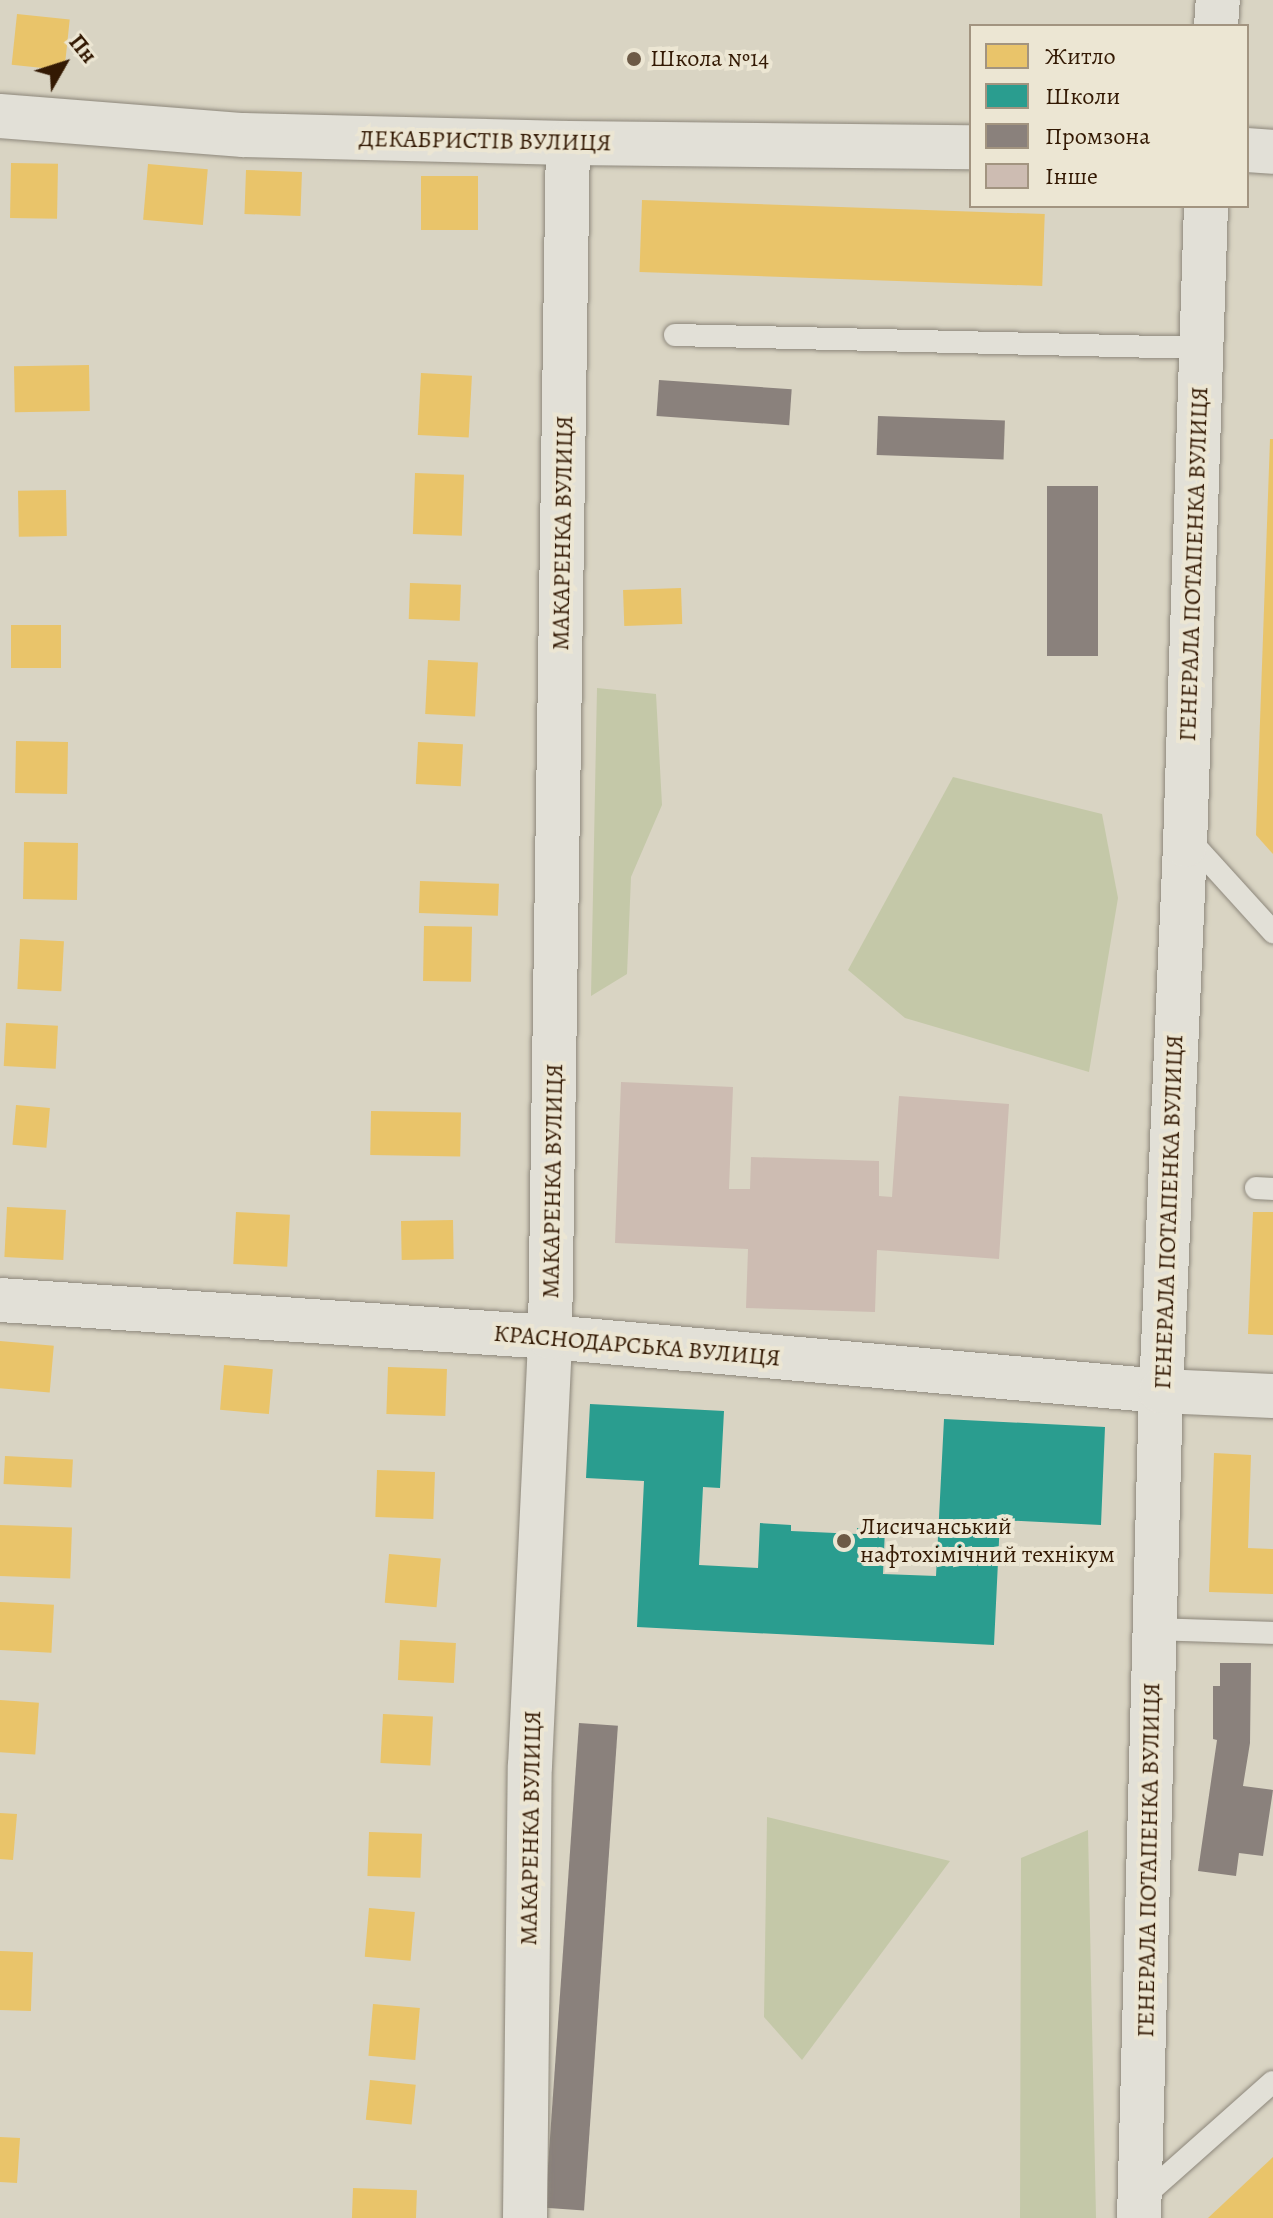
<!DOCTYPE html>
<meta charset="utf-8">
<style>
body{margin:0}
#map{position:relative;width:1273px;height:2218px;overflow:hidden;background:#d9d4c3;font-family:Alegreya,serif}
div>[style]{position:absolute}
.green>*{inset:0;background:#c4c8a8}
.homes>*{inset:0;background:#e9c46a;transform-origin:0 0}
.schools>*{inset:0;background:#2a9d8f}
.industry>*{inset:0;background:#8a817c;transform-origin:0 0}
.building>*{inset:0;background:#cdbcb2}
.roads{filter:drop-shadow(0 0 2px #8d877b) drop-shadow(0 0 2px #8d877b)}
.lane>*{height:22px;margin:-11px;padding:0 11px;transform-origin:11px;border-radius:11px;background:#e2e0d7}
.street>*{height:44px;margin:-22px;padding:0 22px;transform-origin:22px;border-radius:22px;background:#e2e0d7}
.secondary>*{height:44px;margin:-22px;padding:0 22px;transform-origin:22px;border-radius:22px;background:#e2e0d7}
.dots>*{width:22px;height:22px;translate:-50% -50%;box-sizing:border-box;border:4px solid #ece6d3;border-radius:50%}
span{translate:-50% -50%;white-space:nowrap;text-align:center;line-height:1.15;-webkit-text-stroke:8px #ece6d3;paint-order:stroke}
.poi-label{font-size:24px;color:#331903}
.left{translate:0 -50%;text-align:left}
.street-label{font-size:24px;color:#331903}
.legend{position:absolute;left:969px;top:24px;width:280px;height:184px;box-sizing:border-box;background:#ece6d3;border:2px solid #a29480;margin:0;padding:10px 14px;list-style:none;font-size:24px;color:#331903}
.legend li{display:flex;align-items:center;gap:16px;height:40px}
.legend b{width:40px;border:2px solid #a29480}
.north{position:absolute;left:24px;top:24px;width:80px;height:80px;-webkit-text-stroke:6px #ece6d3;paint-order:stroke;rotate:51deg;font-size:22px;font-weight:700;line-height:32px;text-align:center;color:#331903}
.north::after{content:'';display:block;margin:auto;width:28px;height:36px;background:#331903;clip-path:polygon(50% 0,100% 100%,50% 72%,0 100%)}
</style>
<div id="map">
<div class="green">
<i style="clip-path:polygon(597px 688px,656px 694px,662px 805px,631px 877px,627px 974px,591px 996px)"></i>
<i style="clip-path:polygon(953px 777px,1102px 814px,1118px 898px,1089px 1072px,905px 1018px,848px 970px)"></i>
<i style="clip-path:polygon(767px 1817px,950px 1861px,802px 2060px,764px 2017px)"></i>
<i style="clip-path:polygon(1088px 1830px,1096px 2218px,1020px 2218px,1021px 1858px)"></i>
</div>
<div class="homes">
<i style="left:17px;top:14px;width:53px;height:51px;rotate:6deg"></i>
<i style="left:11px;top:163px;width:47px;height:55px;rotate:1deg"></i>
<i style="left:148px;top:164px;width:60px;height:56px;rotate:5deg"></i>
<i style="left:246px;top:170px;width:56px;height:44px;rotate:2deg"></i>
<i style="left:421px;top:176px;width:57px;height:54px"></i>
<i style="left:642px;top:200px;width:403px;height:72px;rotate:2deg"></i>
<i style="left:89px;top:365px;width:46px;height:75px;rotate:89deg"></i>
<i style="left:421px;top:373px;width:51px;height:62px;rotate:3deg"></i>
<i style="clip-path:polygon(1270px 439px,1273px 439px,1273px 854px,1256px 835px)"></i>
<i style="left:415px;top:473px;width:49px;height:61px;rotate:2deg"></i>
<i style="left:66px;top:490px;width:46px;height:48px;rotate:89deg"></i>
<i style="left:410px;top:583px;width:51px;height:36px;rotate:2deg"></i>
<i style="left:681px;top:588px;width:36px;height:58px;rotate:88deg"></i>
<i style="left:11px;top:625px;width:50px;height:43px"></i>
<i style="left:428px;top:660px;width:50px;height:54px;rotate:3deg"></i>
<i style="left:16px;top:741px;width:52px;height:52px;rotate:1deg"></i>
<i style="left:418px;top:742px;width:45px;height:42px;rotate:3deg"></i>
<i style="left:24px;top:842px;width:54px;height:57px;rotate:1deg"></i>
<i style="left:420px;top:881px;width:79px;height:32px;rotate:2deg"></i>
<i style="left:424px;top:926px;width:48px;height:55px;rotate:1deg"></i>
<i style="left:20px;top:939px;width:44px;height:50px;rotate:3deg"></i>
<i style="left:6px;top:1023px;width:52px;height:43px;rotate:3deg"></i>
<i style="left:16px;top:1105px;width:34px;height:40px;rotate:5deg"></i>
<i style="left:371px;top:1111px;width:90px;height:44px;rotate:1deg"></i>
<i style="left:7px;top:1207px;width:59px;height:50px;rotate:3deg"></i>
<i style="left:236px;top:1212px;width:54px;height:52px;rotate:3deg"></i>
<i style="clip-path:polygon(1253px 1212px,1273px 1212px,1273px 1335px,1248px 1334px)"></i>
<i style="left:453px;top:1220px;width:39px;height:52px;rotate:89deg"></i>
<i style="left:0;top:1341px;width:54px;height:47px;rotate:5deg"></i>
<i style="left:224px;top:1365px;width:49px;height:45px;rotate:5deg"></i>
<i style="left:388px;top:1367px;width:59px;height:47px;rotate:2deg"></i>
<i style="clip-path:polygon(1214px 1453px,1251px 1455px,1248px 1548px,1273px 1549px,1273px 1594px,1209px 1592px)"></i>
<i style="left:5px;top:1456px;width:68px;height:28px;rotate:3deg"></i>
<i style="left:377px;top:1470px;width:58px;height:47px;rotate:2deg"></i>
<i style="left:0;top:1525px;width:72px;height:51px;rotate:2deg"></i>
<i style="left:389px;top:1554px;width:52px;height:49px;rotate:5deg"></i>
<i style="left:0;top:1602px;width:54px;height:48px;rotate:3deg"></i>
<i style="left:400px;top:1640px;width:56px;height:40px;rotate:3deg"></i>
<i style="left:0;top:1700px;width:39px;height:52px;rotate:4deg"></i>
<i style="left:383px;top:1714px;width:50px;height:49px;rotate:3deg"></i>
<i style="clip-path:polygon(0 1813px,17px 1814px,13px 1860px,0 1859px)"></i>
<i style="left:369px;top:1832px;width:53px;height:44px;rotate:2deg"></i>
<i style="left:369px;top:1908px;width:46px;height:49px;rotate:5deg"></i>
<i style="left:0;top:1951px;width:33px;height:59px;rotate:2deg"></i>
<i style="left:373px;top:2004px;width:47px;height:52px;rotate:5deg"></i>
<i style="left:370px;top:2080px;width:46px;height:40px;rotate:6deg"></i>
<i style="clip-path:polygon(0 2137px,20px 2138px,17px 2183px,0 2182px)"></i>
<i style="clip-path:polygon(1273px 2157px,1273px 2218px,1208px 2218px)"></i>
<i style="left:353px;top:2188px;width:64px;height:30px;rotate:2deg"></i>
</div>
<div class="schools">
<i style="clip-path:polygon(590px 1404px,724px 1411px,720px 1488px,703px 1487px,699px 1565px,758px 1568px,760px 1523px,791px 1525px,791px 1531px,857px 1534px,857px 1528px,885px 1529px,883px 1574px,936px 1576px,944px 1419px,1105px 1427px,1101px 1525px,1000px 1520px,994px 1645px,637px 1627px,644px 1481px,586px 1478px)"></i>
</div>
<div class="industry">
<i style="left:659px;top:380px;width:133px;height:36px;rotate:4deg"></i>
<i style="left:878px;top:416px;width:127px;height:39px;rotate:2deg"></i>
<i style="left:1047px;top:486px;width:51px;height:170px"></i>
<i style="clip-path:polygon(1220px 1663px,1251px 1663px,1250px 1743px,1243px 1786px,1273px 1790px,1263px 1856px,1239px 1853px,1236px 1876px,1198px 1871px,1217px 1740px,1213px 1739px,1213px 1686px,1220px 1686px)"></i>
<i style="left:579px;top:1723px;width:39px;height:486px;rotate:4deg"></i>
</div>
<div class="building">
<i style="clip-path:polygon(621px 1082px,733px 1087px,729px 1189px,750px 1189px,751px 1157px,879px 1161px,879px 1196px,892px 1197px,899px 1096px,1009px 1104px,999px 1259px,877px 1250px,875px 1312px,746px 1308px,748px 1249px,615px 1243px)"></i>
</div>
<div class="roads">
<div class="lane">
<i style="left:675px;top:335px;width:526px;rotate:1.42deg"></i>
<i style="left:1186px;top:836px;width:130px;rotate:47.8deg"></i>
<i style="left:1256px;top:1188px;width:17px;rotate:3deg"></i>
<i style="left:1155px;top:1629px;width:118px;rotate:1.9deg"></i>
<i style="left:1141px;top:2199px;width:176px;rotate:-41.6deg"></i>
</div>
<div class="street">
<i style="left:1216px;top:26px;width:26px;rotate:-86deg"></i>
<i style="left:0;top:116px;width:244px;rotate:4.5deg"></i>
<i style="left:243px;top:135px;width:325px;rotate:1.4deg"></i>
<i style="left:568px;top:143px;width:403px;rotate:0.6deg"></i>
<i style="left:1247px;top:150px;width:26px;rotate:4deg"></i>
<i style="left:0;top:1300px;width:551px;rotate:3.85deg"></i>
<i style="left:550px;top:1337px;width:613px;rotate:5.05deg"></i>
<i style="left:525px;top:2218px;width:452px;rotate:-89.4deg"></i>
<i style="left:530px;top:1766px;width:429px;rotate:-87.3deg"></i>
<i style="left:550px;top:1337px;width:1194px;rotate:-89.14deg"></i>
<i style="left:1139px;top:2218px;width:827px;rotate:-88.48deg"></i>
<i style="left:1161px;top:1391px;width:547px;rotate:-87.48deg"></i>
<i style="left:1185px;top:845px;width:639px;rotate:-88.12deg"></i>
</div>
<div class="secondary">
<i style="left:1161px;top:1391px;width:112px;rotate:2.6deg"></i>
</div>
</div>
<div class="dots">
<i style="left:634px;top:59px;background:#6d5a46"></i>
<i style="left:844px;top:1541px;background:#6d5a46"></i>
</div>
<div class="poi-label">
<span class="left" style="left:650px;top:59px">Школа №14</span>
<span class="left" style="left:860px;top:1541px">Лисичанський<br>нафтохімічний технікум</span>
</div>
<div class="street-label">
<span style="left:485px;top:141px;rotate:1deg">ДЕКАБРИСТІВ ВУЛИЦЯ</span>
<span style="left:563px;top:533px;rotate:-89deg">МАКАРЕНКА ВУЛИЦЯ</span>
<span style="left:1194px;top:564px;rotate:-88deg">ГЕНЕРАЛА ПОТАПЕНКА ВУЛИЦЯ</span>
<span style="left:553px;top:1181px;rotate:-89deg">МАКАРЕНКА ВУЛИЦЯ</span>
<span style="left:1169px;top:1212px;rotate:-88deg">ГЕНЕРАЛА ПОТАПЕНКА ВУЛИЦЯ</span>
<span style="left:637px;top:1346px;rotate:5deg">КРАСНОДАРСЬКА ВУЛИЦЯ</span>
<span style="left:531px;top:1828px;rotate:-89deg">МАКАРЕНКА ВУЛИЦЯ</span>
<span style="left:1149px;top:1860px;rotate:-89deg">ГЕНЕРАЛА ПОТАПЕНКА ВУЛИЦЯ</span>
</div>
<ul class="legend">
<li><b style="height:22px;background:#e9c46a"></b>Житло</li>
<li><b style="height:22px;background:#2a9d8f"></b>Школи</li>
<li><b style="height:22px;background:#8a817c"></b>Промзона</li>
<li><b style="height:22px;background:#cdbcb2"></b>Інше</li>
</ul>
<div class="north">Пн</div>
</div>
